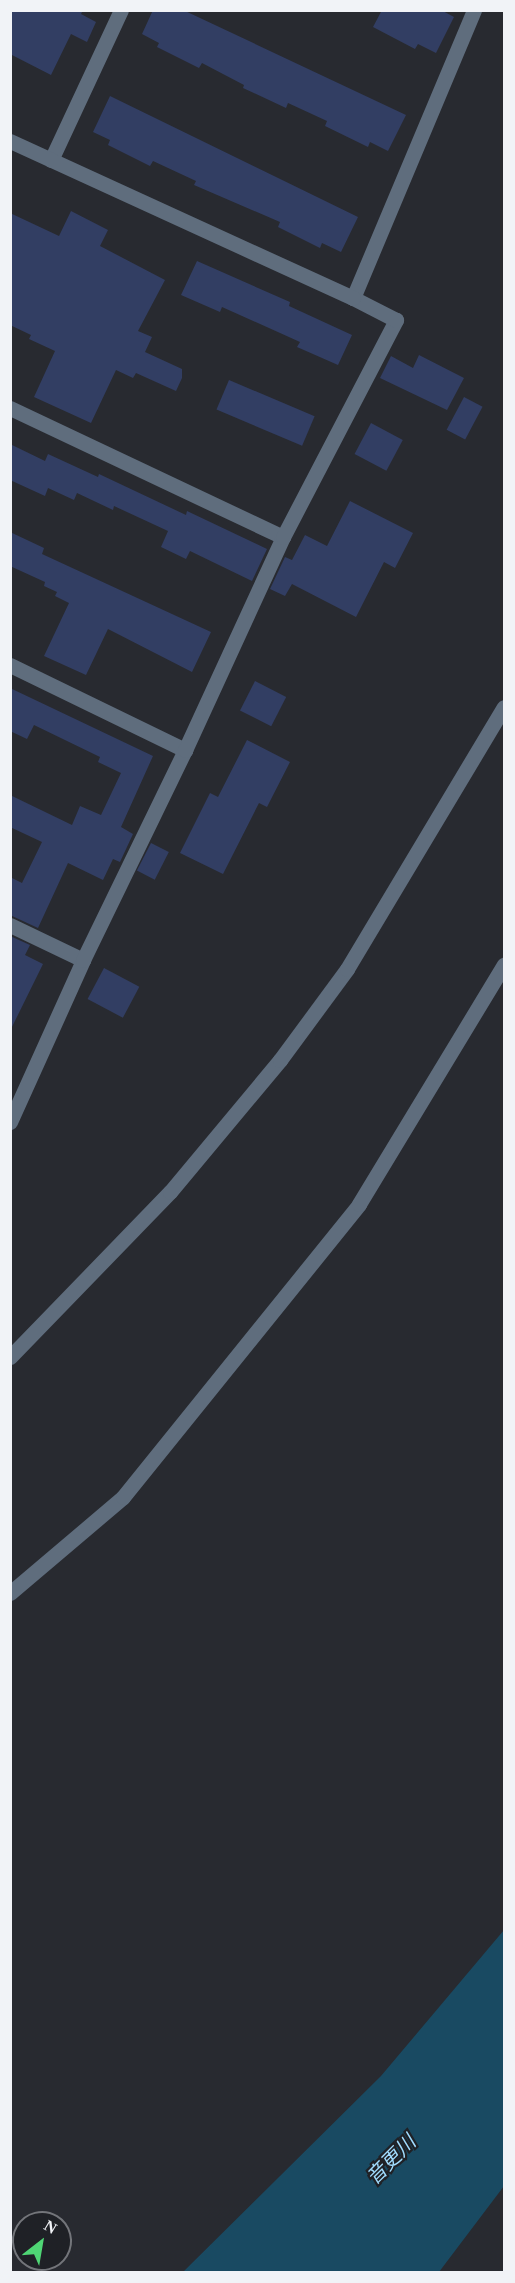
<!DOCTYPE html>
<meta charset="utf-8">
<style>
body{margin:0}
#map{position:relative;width:515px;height:2283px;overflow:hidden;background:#282a30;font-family:"Times New Roman","Noto Sans JP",serif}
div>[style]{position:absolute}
.water>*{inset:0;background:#194a62}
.building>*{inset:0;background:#323e63;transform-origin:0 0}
.service>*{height:15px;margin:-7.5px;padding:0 7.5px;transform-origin:7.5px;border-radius:7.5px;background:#5f6d7d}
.minor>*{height:15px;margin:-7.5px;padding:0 7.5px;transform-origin:7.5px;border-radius:7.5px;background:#5f6d7d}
.tertiary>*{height:15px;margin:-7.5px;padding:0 7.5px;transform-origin:7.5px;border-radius:7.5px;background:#5f6d7d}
span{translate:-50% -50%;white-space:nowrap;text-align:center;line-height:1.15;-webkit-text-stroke:4.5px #1f2126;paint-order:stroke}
.water-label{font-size:20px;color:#a1dcfe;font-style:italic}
.frame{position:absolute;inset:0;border:12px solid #f1f3f7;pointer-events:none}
.north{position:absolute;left:12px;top:2211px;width:60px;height:60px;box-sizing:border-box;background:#1f2126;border:2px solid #73757a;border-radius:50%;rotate:31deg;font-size:16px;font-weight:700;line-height:24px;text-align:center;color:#f1f3f7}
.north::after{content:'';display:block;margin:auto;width:21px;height:27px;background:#4fd675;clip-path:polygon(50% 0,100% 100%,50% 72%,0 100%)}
</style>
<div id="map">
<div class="water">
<i style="clip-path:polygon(504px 1930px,504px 2186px,439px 2272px,183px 2272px,381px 2076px)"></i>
</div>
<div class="building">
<i style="clip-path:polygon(10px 10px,83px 10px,81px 14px,96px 22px,87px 42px,71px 34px,51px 75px,10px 54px)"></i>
<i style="clip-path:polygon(153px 10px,183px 10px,406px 115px,388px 151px,370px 142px,368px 147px,325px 126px,327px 121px,288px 103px,286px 108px,243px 88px,244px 85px,202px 63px,199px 68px,157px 47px,159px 43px,142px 34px)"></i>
<i style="clip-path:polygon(382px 10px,441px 10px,454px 17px,436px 53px,418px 44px,415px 49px,373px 27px)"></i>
<i style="clip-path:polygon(110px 96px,358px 217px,341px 252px,322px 243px,320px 248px,278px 227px,280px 222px,194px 185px,196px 181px,153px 161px,150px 166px,108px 145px,110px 140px,93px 132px)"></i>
<i style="clip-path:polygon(71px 211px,108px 230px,100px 246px,165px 280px,138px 331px,152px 337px,145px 352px,182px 369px,182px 378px,176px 391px,136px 373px,133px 378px,116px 370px,91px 423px,34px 397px,55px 351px,29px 339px,31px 335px,10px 325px,10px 213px,59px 236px)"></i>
<i style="clip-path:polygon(197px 261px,290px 302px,289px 306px,352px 335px,338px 365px,297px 347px,300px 342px,222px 307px,220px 312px,181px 295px)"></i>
<i style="clip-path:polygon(419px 355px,464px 378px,447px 410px,380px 378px,391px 356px,413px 368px)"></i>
<i style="left:229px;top:380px;width:93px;height:32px;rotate:23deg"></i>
<i style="left:464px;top:397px;width:21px;height:37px;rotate:28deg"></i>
<i style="left:371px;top:423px;width:36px;height:35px;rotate:28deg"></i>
<i style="clip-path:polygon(10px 444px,45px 461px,48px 454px,98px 477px,99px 474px,186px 515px,187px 511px,267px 549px,252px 581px,190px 551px,186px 559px,161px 547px,168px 531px,114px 506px,113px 510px,77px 493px,74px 500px,48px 488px,45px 496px,10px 480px)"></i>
<i style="clip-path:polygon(350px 501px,413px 533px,395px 568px,384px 562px,356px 617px,292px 584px,285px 596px,270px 589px,285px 557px,292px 560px,305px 535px,327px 546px)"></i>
<i style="clip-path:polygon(10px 532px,44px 548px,42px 554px,211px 632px,192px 672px,108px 629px,86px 675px,44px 656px,69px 603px,55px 596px,57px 592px,44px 586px,45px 582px,10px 566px)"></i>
<i style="left:255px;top:681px;width:35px;height:33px;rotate:27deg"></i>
<i style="clip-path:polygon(10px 688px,153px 756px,121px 827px,133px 834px,120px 862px,113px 859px,103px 880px,68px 863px,38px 928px,10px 915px,10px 877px,22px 883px,42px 842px,10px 827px,10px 795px,72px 825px,80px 806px,101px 815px,121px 773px,98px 762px,100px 757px,34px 725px,27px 739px,10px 731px)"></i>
<i style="clip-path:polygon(247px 740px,290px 762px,267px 807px,259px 803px,223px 874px,180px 853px,210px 793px,218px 797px)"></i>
<i style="left:151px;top:843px;width:20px;height:31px;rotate:27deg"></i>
<i style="clip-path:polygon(10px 936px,30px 945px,25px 955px,43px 964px,10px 1031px)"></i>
<i style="left:104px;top:968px;width:40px;height:35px;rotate:28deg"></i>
</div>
<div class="service">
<i style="left:10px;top:1593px;width:148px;rotate:-40.3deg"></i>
<i style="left:123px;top:1497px;width:376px;rotate:-51.1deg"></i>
<i style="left:359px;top:1204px;width:280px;rotate:-58.8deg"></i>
</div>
<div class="minor">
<i style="left:51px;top:160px;width:166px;rotate:-65deg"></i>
<i style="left:10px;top:408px;width:302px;rotate:25.3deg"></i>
<i style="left:10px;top:665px;width:195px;rotate:25.9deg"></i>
<i style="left:10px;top:925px;width:81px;rotate:25.6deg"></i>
<i style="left:10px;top:1122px;width:178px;rotate:-65.7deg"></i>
<i style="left:83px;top:960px;width:233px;rotate:-64.1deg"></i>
<i style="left:185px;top:750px;width:234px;rotate:-65.3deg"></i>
<i style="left:283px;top:537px;width:245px;rotate:-62.5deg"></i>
<i style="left:396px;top:320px;width:48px;rotate:-152.9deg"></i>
<i style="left:353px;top:298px;width:312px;rotate:-67.2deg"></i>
<i style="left:10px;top:1357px;width:230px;rotate:-45.9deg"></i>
<i style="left:170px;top:1192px;width:172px;rotate:-50.2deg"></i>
<i style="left:280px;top:1060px;width:113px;rotate:-53.6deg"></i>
<i style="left:347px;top:969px;width:305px;rotate:-59.1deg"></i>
</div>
<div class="tertiary">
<i style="left:10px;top:141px;width:377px;rotate:24.6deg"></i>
</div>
<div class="water-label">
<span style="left:391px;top:2160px;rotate:-45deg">音更川</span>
</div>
<div class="frame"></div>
<div class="north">N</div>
</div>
